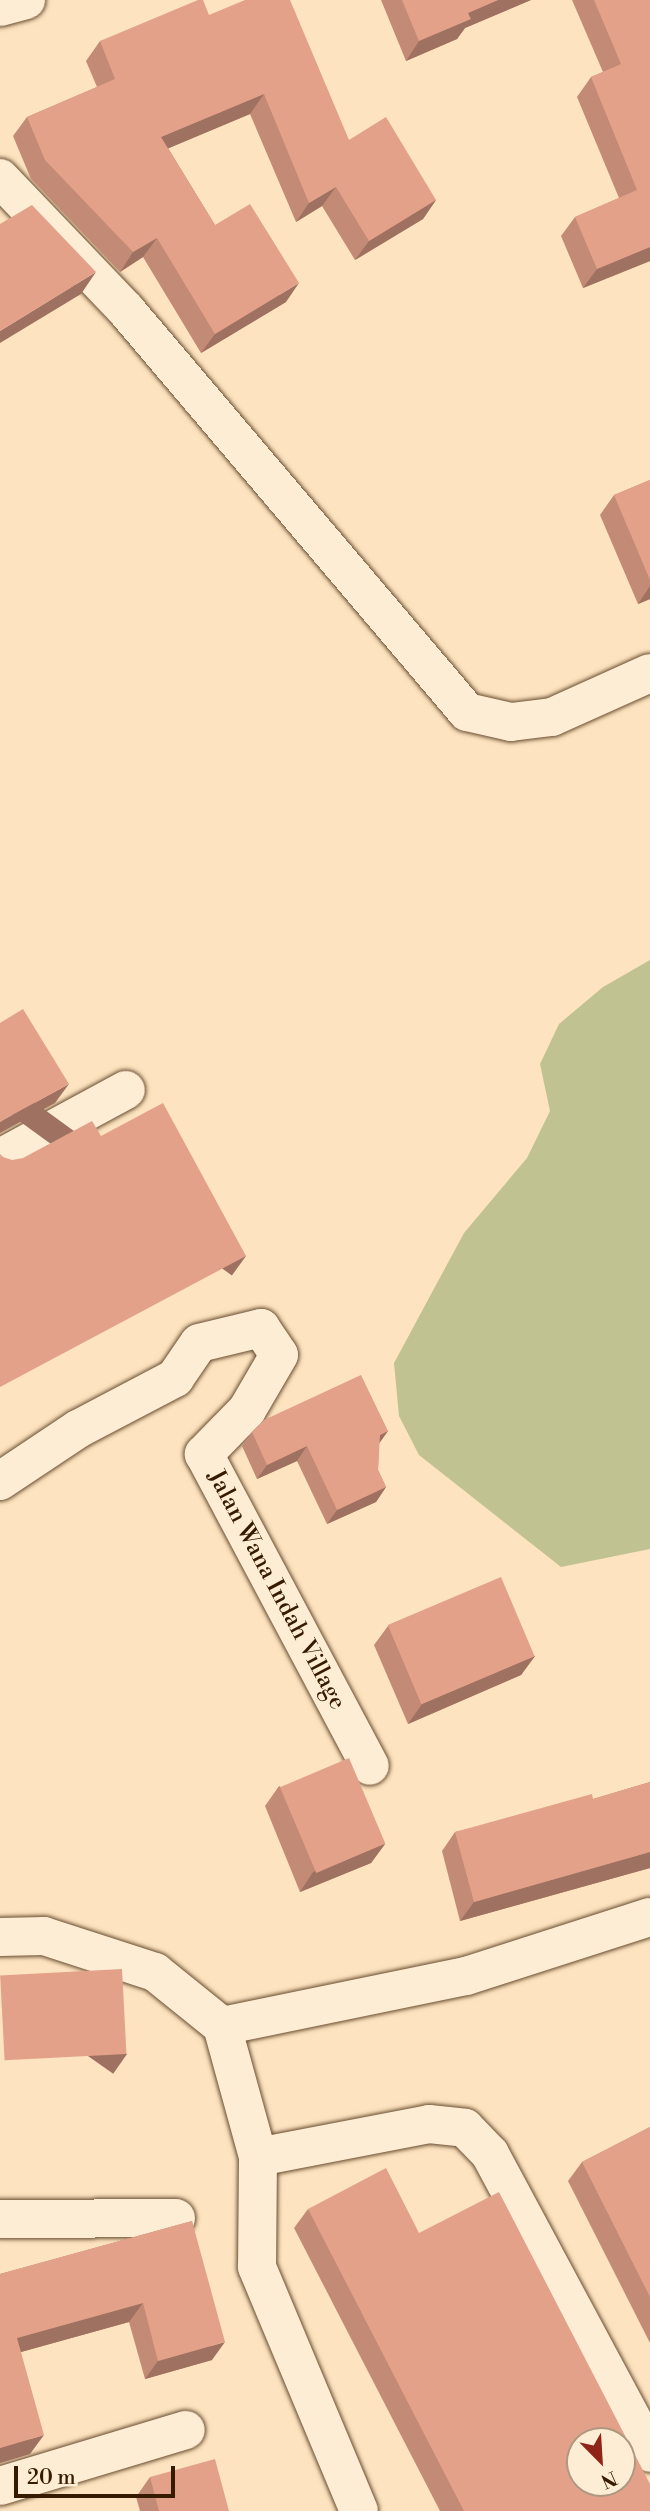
<!DOCTYPE html>
<style>
body{margin:0}
#map{position:relative;width:650px;height:2511px;overflow:hidden;background:#fde3bf;font-family:"Libre Bodoni",serif}
div>[style]{position:absolute}
.green>*{inset:0;background:#c0c391}
.roads{filter:drop-shadow(0 0 2px #684d30) drop-shadow(0 0 2px #684d30)}
.minor>*{height:38px;margin:-19px;padding:0 19px;transform-origin:19px;border-radius:19px;background:#feedd5}
.wall>*{inset:0;background:#c38a76}
.shaded-wall>*{inset:0;background:#9f7160;transform-origin:0 0}
.building>*{inset:0;background:#e3a189;transform-origin:0 0}
span{translate:-50% -50%;white-space:nowrap;text-align:center;line-height:1.15;-webkit-text-stroke:5px #feedd5;paint-order:stroke}
.street-label{font-size:24px;color:#371b00}
.north{position:absolute;left:566px;top:2427px;width:70px;height:70px;box-sizing:border-box;background:#feedd5;border:2px solid #ae9980;border-radius:50%;rotate:156deg;font-size:19px;font-weight:700;line-height:28px;text-align:center;color:#371b00}
.north::after{content:'';display:block;margin:auto;width:24px;height:32px;background:#8f2418;clip-path:polygon(50% 0,100% 100%,50% 72%,0 100%)}
.scale{position:absolute;left:14px;top:2466px;width:161px;height:32px;box-sizing:border-box;border:4px solid #371b00;border-top:0;padding-left:9px;font-size:21px;line-height:24px;white-space:nowrap;color:#371b00;-webkit-text-stroke:5px #feedd5;paint-order:stroke}
</style>
<div id="map">
<div class="green">
<i style="clip-path:polygon(650px 960px,650px 1549px,561px 1567px,419px 1455px,399px 1416px,394px 1363px,464px 1233px,527px 1158px,550px 1111px,540px 1064px,559px 1024px,603px 987px)"></i>
</div>
<div class="roads">
<div class="minor">
<i style="left:0;top:7px;width:27px;rotate:-15deg"></i>
<i style="left:0;top:178px;width:182px;rotate:46.3deg"></i>
<i style="left:126px;top:310px;width:527px;rotate:49.69deg"></i>
<i style="left:467px;top:712px;width:45px;rotate:12.8deg"></i>
<i style="left:511px;top:722px;width:41px;rotate:-7deg"></i>
<i style="left:552px;top:717px;width:107px;rotate:-24.2deg"></i>
<i style="left:0;top:1158px;width:143px;rotate:-28.4deg"></i>
<i style="left:0;top:1481px;width:94px;rotate:-33.7deg"></i>
<i style="left:78px;top:1429px;width:110px;rotate:-27.7deg"></i>
<i style="left:175px;top:1378px;width:42px;rotate:-55.6deg"></i>
<i style="left:199px;top:1343px;width:64px;rotate:-13.6deg"></i>
<i style="left:261px;top:1328px;width:32px;rotate:56deg"></i>
<i style="left:279px;top:1355px;width:64px;rotate:120.2deg"></i>
<i style="left:247px;top:1410px;width:62px;rotate:134.3deg"></i>
<i style="left:204px;top:1454px;width:353px;rotate:62deg"></i>
<i style="left:0;top:1937px;width:44px;rotate:-1.3deg"></i>
<i style="left:44px;top:1936px;width:117px;rotate:18deg"></i>
<i style="left:155px;top:1972px;width:86px;rotate:38.9deg"></i>
<i style="left:222px;top:2026px;width:136px;rotate:74.6deg"></i>
<i style="left:258px;top:2157px;width:110px;rotate:90.5deg"></i>
<i style="left:257px;top:2267px;width:264px;rotate:67.3deg"></i>
<i style="left:222px;top:2026px;width:249px;rotate:-11.6deg"></i>
<i style="left:466px;top:1976px;width:193px;rotate:-17.8deg"></i>
<i style="left:258px;top:2157px;width:174px;rotate:-10.9deg"></i>
<i style="left:429px;top:2124px;width:36px;rotate:6deg"></i>
<i style="left:465px;top:2128px;width:36px;rotate:46deg"></i>
<i style="left:490px;top:2154px;width:339px;rotate:61.8deg"></i>
<i style="left:0;top:2219px;width:176px;rotate:-0.3deg"></i>
<i style="left:0;top:2486px;width:194px;rotate:-16.8deg"></i>
</div>
</div>
<div class="wall">
<i style="clip-path:polygon(381px 0,531px 0,465px 28px,457px 39px,406px 61px)"></i>
<i style="clip-path:polygon(572px 0,650px 0,650px 261px,583px 288px,561px 236px,575px 217px,619px 198px,577px 97px,591px 77px,603px 72px)"></i>
<i style="clip-path:polygon(209px 15px,349px 140px,436px 200px,423px 219px,355px 260px,322px 206px,296px 222px,250px 114px,168px 148px,215px 225px,286px 302px,201px 353px,143px 257px,120px 272px,31px 179px,13px 136px,27px 117px,97px 87px,86px 61px,100px 41px)"></i>
<i style="clip-path:polygon(650px 480px,650px 599px,638px 604px,600px 515px,614px 495px)"></i>
<i style="clip-path:polygon(388px 1431px,379px 1443px,378px 1470px,386px 1487px,376px 1502px,327px 1524px,297px 1461px,257px 1479px,242px 1446px,252px 1432px)"></i>
<i style="clip-path:polygon(388px 1626px,535px 1656px,521px 1675px,408px 1724px,374px 1645px)"></i>
<i style="clip-path:polygon(650px 1782px,650px 1868px,460px 1921px,442px 1851px,455px 1832px,593px 1799px)"></i>
<i style="clip-path:polygon(279px 1786px,385px 1844px,371px 1863px,300px 1892px,265px 1806px)"></i>
<i style="clip-path:polygon(650px 2127px,650px 2343px,568px 2181px,582px 2162px)"></i>
<i style="clip-path:polygon(308px 2209px,650px 2511px,440px 2511px,294px 2228px)"></i>
<i style="clip-path:polygon(192px 2221px,212px 2360px,145px 2379px,129px 2322px,21px 2352px,30px 2454px,0 2463px,0 2274px)"></i>
<i style="clip-path:polygon(150px 2477px,229px 2511px,140px 2511px,136px 2497px)"></i>
</div>
<div class="shaded-wall">
<i style="clip-path:polygon(498px 0,531px 0,465px 28px,457px 39px,406px 61px,419px 41px,468px 13px)"></i>
<i style="clip-path:polygon(264px 94px,250px 114px,148px 157px,161px 137px)"></i>
<i style="clip-path:polygon(336px 187px,322px 206px,296px 222px,309px 203px)"></i>
<i style="clip-path:polygon(436px 200px,423px 219px,355px 260px,369px 241px)"></i>
<i style="clip-path:polygon(157px 238px,143px 257px,120px 272px,133px 252px)"></i>
<i style="clip-path:polygon(650px 247px,650px 261px,583px 288px,597px 269px)"></i>
<i style="clip-path:polygon(96px 272px,81px 294px,0 343px,0 331px)"></i>
<i style="clip-path:polygon(299px 283px,286px 302px,201px 353px,215px 334px)"></i>
<i style="clip-path:polygon(650px 586px,650px 599px,638px 604px)"></i>
<i style="clip-path:polygon(69px 1084px,55px 1103px,0 1133px,0 1122px,3px 1120px)"></i>
<i style="left:246px;top:1256px;width:24px;height:279px;rotate:126deg"></i>
<i style="clip-path:polygon(388px 1431px,378px 1445px,380px 1435px)"></i>
<i style="clip-path:polygon(307px 1446px,297px 1461px,257px 1479px,267px 1465px)"></i>
<i style="clip-path:polygon(386px 1487px,376px 1502px,327px 1524px,337px 1510px)"></i>
<i style="clip-path:polygon(535px 1656px,521px 1675px,408px 1724px,422px 1704px)"></i>
<i style="clip-path:polygon(385px 1844px,371px 1863px,300px 1892px,313px 1872px)"></i>
<i style="clip-path:polygon(650px 1852px,650px 1868px,460px 1921px,474px 1902px)"></i>
<i style="left:127px;top:2054px;width:24px;height:127px;rotate:125deg"></i>
<i style="clip-path:polygon(143px 2303px,129px 2322px,3px 2357px,17px 2338px)"></i>
<i style="clip-path:polygon(225px 2342px,212px 2360px,145px 2379px,158px 2361px)"></i>
<i style="clip-path:polygon(44px 2435px,30px 2454px,0 2463px,0 2448px)"></i>
</div>
<div class="building">
<i style="clip-path:polygon(198px 0,203px 0,209px 15px,245px 0,290px 0,349px 140px,386px 117px,436px 200px,369px 241px,336px 187px,309px 203px,264px 94px,161px 137px,215px 225px,250px 204px,299px 283px,215px 334px,157px 238px,133px 252px,45px 160px,27px 117px,115px 79px,100px 41px)"></i>
<i style="clip-path:polygon(402px 0,498px 0,468px 13px,471px 19px,419px 41px)"></i>
<i style="clip-path:polygon(594px 0,650px 0,650px 247px,597px 269px,575px 217px,637px 190px,591px 77px,621px 64px)"></i>
<i style="clip-path:polygon(32px 205px,96px 272px,0 331px,0 224px)"></i>
<i style="clip-path:polygon(650px 480px,650px 580px,614px 495px)"></i>
<i style="clip-path:polygon(23px 1009px,69px 1084px,3px 1120px,0 1122px,0 1023px)"></i>
<i style="clip-path:polygon(163px 1103px,246px 1256px,0 1387px,0 1154px,3px 1157px,12px 1160px,23px 1158px,92px 1121px,101px 1136px)"></i>
<i style="clip-path:polygon(361px 1375px,388px 1431px,380px 1435px,378px 1470px,386px 1487px,337px 1510px,307px 1446px,267px 1465px,252px 1432px,264px 1420px)"></i>
<i style="left:501px;top:1577px;width:86px;height:123px;rotate:67deg"></i>
<i style="left:349px;top:1758px;width:93px;height:75px;rotate:67deg"></i>
<i style="clip-path:polygon(650px 1782px,650px 1852px,474px 1902px,455px 1832px,592px 1794px,593px 1799px)"></i>
<i style="left:122px;top:1969px;width:85px;height:122px;rotate:87deg"></i>
<i style="clip-path:polygon(650px 2127px,650px 2297px,582px 2162px)"></i>
<i style="clip-path:polygon(evenodd,386px 2168px,419px 2233px,499px 2192px,650px 2484px,650px 2511px,464px 2511px,308px 2209px,386px 2168px,580px 2441px,622px 2441px,622px 2483px,580px 2483px,580px 2441px)"></i>
<i style="clip-path:polygon(192px 2221px,225px 2342px,158px 2361px,143px 2303px,17px 2338px,44px 2435px,0 2448px,0 2274px)"></i>
<i style="clip-path:polygon(215px 2459px,229px 2511px,159px 2511px,150px 2477px)"></i>
</div>
<div class="street-label">
<span style="left:276px;top:1590px;rotate:62deg">Jalan Wana Indah Village</span>
</div>
<div class="north">N</div>
<div class="scale">20 m</div>
</div>
